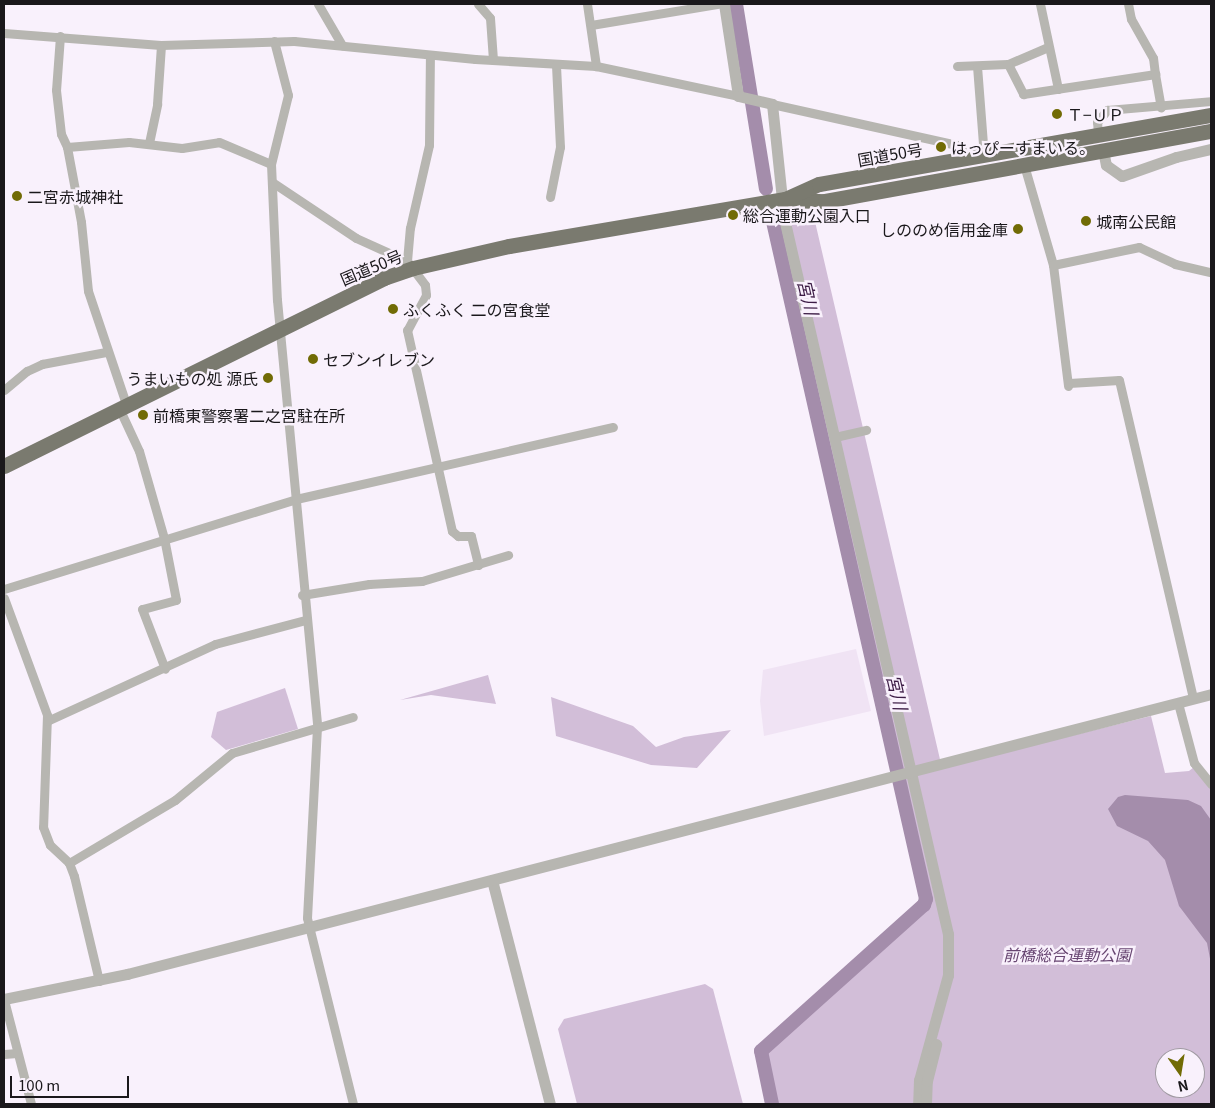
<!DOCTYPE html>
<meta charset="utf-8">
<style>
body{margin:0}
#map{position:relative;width:1215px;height:1108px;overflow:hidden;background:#f9f1fc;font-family:Georgia,"Noto Sans JP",serif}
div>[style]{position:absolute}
.built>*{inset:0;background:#f0e3f4}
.green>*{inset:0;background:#d2bed8}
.water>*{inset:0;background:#a48dab}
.river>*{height:14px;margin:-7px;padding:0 7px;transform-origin:7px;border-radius:7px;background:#a48dab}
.minor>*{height:9px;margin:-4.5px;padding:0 4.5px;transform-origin:4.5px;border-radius:4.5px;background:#b7b6b1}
.tertiary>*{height:11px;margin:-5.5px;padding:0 5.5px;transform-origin:5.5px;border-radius:5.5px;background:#b7b6b1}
.trunk>*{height:15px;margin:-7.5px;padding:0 7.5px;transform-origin:7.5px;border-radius:7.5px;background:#7a7a6f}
.dots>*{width:14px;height:14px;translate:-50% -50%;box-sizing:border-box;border:2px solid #f9f1fc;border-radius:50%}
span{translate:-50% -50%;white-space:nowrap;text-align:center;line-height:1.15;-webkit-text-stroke:5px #f9f1fc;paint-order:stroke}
.poi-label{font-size:16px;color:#1a181b}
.left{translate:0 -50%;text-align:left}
.right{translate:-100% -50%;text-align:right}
.street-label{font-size:16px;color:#1a181b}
.park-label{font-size:16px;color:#684672;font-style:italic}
.water-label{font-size:18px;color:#3c1c45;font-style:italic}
.frame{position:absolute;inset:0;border:5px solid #1a181b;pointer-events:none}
.north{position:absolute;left:1155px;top:1048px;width:50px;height:50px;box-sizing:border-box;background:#f9f1fc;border:1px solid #a09aa2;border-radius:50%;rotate:167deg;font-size:14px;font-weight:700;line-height:20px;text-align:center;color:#1a181b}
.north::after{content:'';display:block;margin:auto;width:18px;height:22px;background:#716b05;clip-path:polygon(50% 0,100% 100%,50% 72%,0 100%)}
.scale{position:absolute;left:10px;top:1076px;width:119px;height:22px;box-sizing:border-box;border:2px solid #1a181b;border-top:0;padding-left:6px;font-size:15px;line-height:18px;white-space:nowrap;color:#1a181b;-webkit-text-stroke:4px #f9f1fc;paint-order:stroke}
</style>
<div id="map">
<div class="built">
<i style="clip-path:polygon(856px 649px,871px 711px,764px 736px,760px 701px,763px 670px)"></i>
</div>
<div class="green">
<i style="clip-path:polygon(evenodd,813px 213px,942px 768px,1151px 716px,1165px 773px,1189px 771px,1194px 767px,1211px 788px,1211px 1104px,775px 1104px,763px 1053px,932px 902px,776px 219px,813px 213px,1165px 1058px,1195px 1058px,1195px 1088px,1165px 1088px,1165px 1058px)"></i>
<i style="clip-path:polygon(488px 675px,496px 704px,431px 695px,400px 700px)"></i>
<i style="clip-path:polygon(285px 688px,298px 729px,226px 750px,211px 737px,217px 712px)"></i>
<i style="clip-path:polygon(551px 697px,633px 726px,656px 747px,684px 737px,731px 730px,697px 768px,651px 765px,556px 736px)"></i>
<i style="clip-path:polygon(705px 984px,713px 989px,743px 1104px,577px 1104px,558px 1029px,564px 1019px)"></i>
</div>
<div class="water">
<i style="clip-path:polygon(1125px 795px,1188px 800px,1201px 806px,1211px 820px,1211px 964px,1207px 943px,1179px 906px,1165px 860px,1148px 841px,1117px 826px,1108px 809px,1118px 797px)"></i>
</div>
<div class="river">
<i style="left:736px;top:4px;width:187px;rotate:80.8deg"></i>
<i style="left:772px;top:1104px;width:54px;rotate:-101.7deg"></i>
<i style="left:761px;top:1051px;width:219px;rotate:-41.9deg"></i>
<i style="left:924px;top:905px;width:6px;rotate:-72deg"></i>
<i style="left:926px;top:899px;width:694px;rotate:-102.73deg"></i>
</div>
<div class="minor">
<i style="left:318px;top:4px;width:48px;rotate:59.7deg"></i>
<i style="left:478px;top:4px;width:18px;rotate:49deg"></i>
<i style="left:490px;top:18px;width:42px;rotate:85.9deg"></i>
<i style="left:587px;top:4px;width:63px;rotate:81.7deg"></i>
<i style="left:1040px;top:4px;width:87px;rotate:78deg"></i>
<i style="left:591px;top:25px;width:129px;rotate:-9.4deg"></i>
<i style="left:4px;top:33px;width:157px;rotate:4.4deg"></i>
<i style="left:161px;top:45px;width:133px;rotate:-1.7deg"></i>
<i style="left:294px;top:41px;width:182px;rotate:5.7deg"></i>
<i style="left:475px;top:59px;width:121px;rotate:3.3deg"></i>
<i style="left:596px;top:66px;width:145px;rotate:11.9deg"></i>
<i style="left:60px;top:36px;width:54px;rotate:94.2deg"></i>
<i style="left:56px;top:90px;width:44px;rotate:83.5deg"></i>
<i style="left:61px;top:134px;width:14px;rotate:65deg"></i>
<i style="left:67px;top:147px;width:76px;rotate:79.4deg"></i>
<i style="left:81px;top:222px;width:69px;rotate:84.2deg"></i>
<i style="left:88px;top:291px;width:119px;rotate:71.4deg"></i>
<i style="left:274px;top:41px;width:56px;rotate:75.5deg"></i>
<i style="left:288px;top:95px;width:71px;rotate:103.8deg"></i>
<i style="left:271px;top:164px;width:136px;rotate:87.5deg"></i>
<i style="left:277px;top:300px;width:429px;rotate:84.6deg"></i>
<i style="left:317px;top:727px;width:191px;rotate:93deg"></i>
<i style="left:307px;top:918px;width:192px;rotate:76.1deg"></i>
<i style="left:1048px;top:47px;width:43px;rotate:157deg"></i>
<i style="left:1008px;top:64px;width:34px;rotate:63deg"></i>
<i style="left:1023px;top:94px;width:134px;rotate:-8.6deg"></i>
<i style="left:1155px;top:74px;width:16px;rotate:-97deg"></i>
<i style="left:1153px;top:58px;width:45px;rotate:-119.4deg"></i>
<i style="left:1131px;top:19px;width:15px;rotate:-101deg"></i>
<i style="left:957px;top:66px;width:51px;rotate:-2.2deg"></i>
<i style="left:977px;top:66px;width:78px;rotate:85.6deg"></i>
<i style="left:1155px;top:74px;width:34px;rotate:80deg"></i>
<i style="left:772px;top:104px;width:194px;rotate:12.5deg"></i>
<i style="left:961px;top:146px;width:13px;rotate:77deg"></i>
<i style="left:1098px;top:135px;width:13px;rotate:-94deg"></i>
<i style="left:1097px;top:122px;width:16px;rotate:-50deg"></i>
<i style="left:1107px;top:110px;width:104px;rotate:-4.9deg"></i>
<i style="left:149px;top:143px;width:40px;rotate:-78deg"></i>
<i style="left:157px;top:104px;width:59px;rotate:-86.1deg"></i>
<i style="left:67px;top:147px;width:62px;rotate:-4.6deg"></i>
<i style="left:129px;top:142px;width:53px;rotate:6.5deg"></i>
<i style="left:182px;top:148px;width:37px;rotate:-9deg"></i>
<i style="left:219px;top:142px;width:56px;rotate:22.9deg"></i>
<i style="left:1024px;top:165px;width:104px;rotate:73.8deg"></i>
<i style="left:1053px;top:265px;width:122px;rotate:82.9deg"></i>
<i style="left:272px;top:182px;width:101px;rotate:33.7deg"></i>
<i style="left:356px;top:238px;width:56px;rotate:24.3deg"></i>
<i style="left:407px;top:261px;width:30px;rotate:53deg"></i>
<i style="left:425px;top:285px;width:10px;rotate:84deg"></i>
<i style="left:426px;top:295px;width:40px;rotate:118deg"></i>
<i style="left:407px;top:330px;width:206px;rotate:77.4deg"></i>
<i style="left:452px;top:531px;width:8px;rotate:40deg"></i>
<i style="left:458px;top:536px;width:13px"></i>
<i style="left:471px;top:536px;width:30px;rotate:76deg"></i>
<i style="left:550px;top:197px;width:51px;rotate:-78.7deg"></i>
<i style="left:560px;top:147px;width:83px;rotate:-92.8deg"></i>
<i style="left:407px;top:261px;width:33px;rotate:-85deg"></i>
<i style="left:410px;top:228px;width:85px;rotate:-77.1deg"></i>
<i style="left:429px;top:145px;width:90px;rotate:-89.4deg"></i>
<i style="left:1053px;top:265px;width:88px;rotate:-11.8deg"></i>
<i style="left:1139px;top:247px;width:40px;rotate:25deg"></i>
<i style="left:1175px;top:264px;width:37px;rotate:13deg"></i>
<i style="left:1069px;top:383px;width:50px;rotate:-3.4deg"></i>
<i style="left:1119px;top:380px;width:327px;rotate:76.9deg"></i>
<i style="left:4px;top:390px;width:30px;rotate:-40deg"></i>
<i style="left:27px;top:371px;width:17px;rotate:-25deg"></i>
<i style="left:42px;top:364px;width:65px;rotate:-10.6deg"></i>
<i style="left:119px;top:408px;width:47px;rotate:65.1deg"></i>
<i style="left:139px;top:451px;width:91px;rotate:74deg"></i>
<i style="left:164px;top:538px;width:63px;rotate:79deg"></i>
<i style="left:176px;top:600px;width:35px;rotate:165deg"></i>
<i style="left:142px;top:609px;width:64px;rotate:69deg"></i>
<i style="left:835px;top:437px;width:32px;rotate:-13deg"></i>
<i style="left:4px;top:589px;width:306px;rotate:-17.1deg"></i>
<i style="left:296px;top:499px;width:325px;rotate:-12.8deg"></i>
<i style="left:302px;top:595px;width:68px;rotate:-9.3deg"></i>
<i style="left:369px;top:584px;width:53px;rotate:-3.2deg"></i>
<i style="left:422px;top:581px;width:90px;rotate:-16.8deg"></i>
<i style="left:4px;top:598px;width:125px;rotate:69.8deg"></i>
<i style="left:47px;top:715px;width:112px;rotate:92deg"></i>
<i style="left:43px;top:827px;width:19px;rotate:69deg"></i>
<i style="left:50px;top:845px;width:26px;rotate:43deg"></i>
<i style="left:69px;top:863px;width:14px;rotate:69deg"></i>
<i style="left:74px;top:876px;width:108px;rotate:76.6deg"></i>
<i style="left:1178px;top:703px;width:62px;rotate:75.1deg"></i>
<i style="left:1194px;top:763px;width:27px;rotate:51deg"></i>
<i style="left:47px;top:721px;width:185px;rotate:-24.6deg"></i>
<i style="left:215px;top:644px;width:93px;rotate:-14.9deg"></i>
<i style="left:69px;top:863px;width:123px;rotate:-30.7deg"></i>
<i style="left:175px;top:800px;width:74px;rotate:-39.5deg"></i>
<i style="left:232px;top:753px;width:126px;rotate:-16.6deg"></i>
<i style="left:4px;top:1000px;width:107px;rotate:75.4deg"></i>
<i style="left:4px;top:1054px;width:13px;rotate:-4deg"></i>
</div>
<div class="tertiary">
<i style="left:724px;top:4px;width:93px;rotate:81.3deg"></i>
<i style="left:738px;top:96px;width:35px;rotate:13deg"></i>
<i style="left:772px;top:104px;width:115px;rotate:84deg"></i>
<i style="left:784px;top:218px;width:735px;rotate:77.1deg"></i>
<i style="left:948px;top:934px;width:41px;rotate:90deg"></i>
<i style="left:948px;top:975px;width:109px;rotate:105.4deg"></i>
<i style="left:919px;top:1080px;width:24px;rotate:92deg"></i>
<i style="left:1103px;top:150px;width:15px;rotate:79deg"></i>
<i style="left:1106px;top:165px;width:19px;rotate:35deg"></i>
<i style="left:1122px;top:176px;width:57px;rotate:-19.4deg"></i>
<i style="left:1176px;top:157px;width:36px;rotate:-13deg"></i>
<i style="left:492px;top:880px;width:231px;rotate:75.5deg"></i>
<i style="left:4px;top:999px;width:126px;rotate:-11.5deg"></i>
<i style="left:127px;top:974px;width:1120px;rotate:-14.48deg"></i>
<i style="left:926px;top:1104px;width:23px;rotate:-88deg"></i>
<i style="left:927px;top:1081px;width:38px;rotate:-76deg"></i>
</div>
<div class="trunk">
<i style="left:789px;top:200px;width:36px;rotate:2deg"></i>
<i style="left:825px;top:201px;width:392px;rotate:-10.3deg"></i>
<i style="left:4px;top:466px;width:424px;rotate:-26.3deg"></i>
<i style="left:384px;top:278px;width:31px;rotate:-19deg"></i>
<i style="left:413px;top:268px;width:98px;rotate:-12.9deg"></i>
<i style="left:509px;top:246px;width:280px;rotate:-9.7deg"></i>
<i style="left:785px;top:199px;width:37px;rotate:-24deg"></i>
<i style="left:819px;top:184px;width:398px;rotate:-10deg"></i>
</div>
<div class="dots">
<i style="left:1057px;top:114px;background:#716b05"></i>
<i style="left:941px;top:147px;background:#716b05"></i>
<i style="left:17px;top:196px;background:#716b05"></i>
<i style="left:733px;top:215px;background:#716b05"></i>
<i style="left:1086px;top:221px;background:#716b05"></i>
<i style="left:1018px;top:229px;background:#716b05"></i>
<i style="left:393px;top:309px;background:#716b05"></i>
<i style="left:313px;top:359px;background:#716b05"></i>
<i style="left:268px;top:378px;background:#716b05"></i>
<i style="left:143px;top:415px;background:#716b05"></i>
</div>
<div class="poi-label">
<span class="left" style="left:1067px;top:114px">Ｔ−ＵＰ</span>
<span class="left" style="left:951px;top:147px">はっぴーすまいる。</span>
<span class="left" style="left:27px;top:196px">二宮赤城神社</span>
<span class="left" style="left:743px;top:215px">総合運動公園入口</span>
<span class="left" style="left:1096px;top:221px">城南公民館</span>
<span class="right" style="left:1008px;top:229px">しののめ信用金庫</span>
<span class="left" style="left:403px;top:309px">ふくふく 二の宮食堂</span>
<span class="left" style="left:323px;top:359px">セブンイレブン</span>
<span class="right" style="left:258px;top:378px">うまいもの処 源氏</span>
<span class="left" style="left:153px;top:415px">前橋東警察署二之宮駐在所</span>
</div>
<div class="street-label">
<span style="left:890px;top:154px;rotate:-10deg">国道50号</span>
<span style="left:371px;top:267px;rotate:-23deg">国道50号</span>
</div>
<div class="park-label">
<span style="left:1067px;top:954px">前橋総合運動公園</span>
</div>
<div class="water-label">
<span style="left:809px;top:297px;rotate:77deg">宮川</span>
<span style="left:898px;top:692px;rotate:77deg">宮川</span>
</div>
<div class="frame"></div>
<div class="north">N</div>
<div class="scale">100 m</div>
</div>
